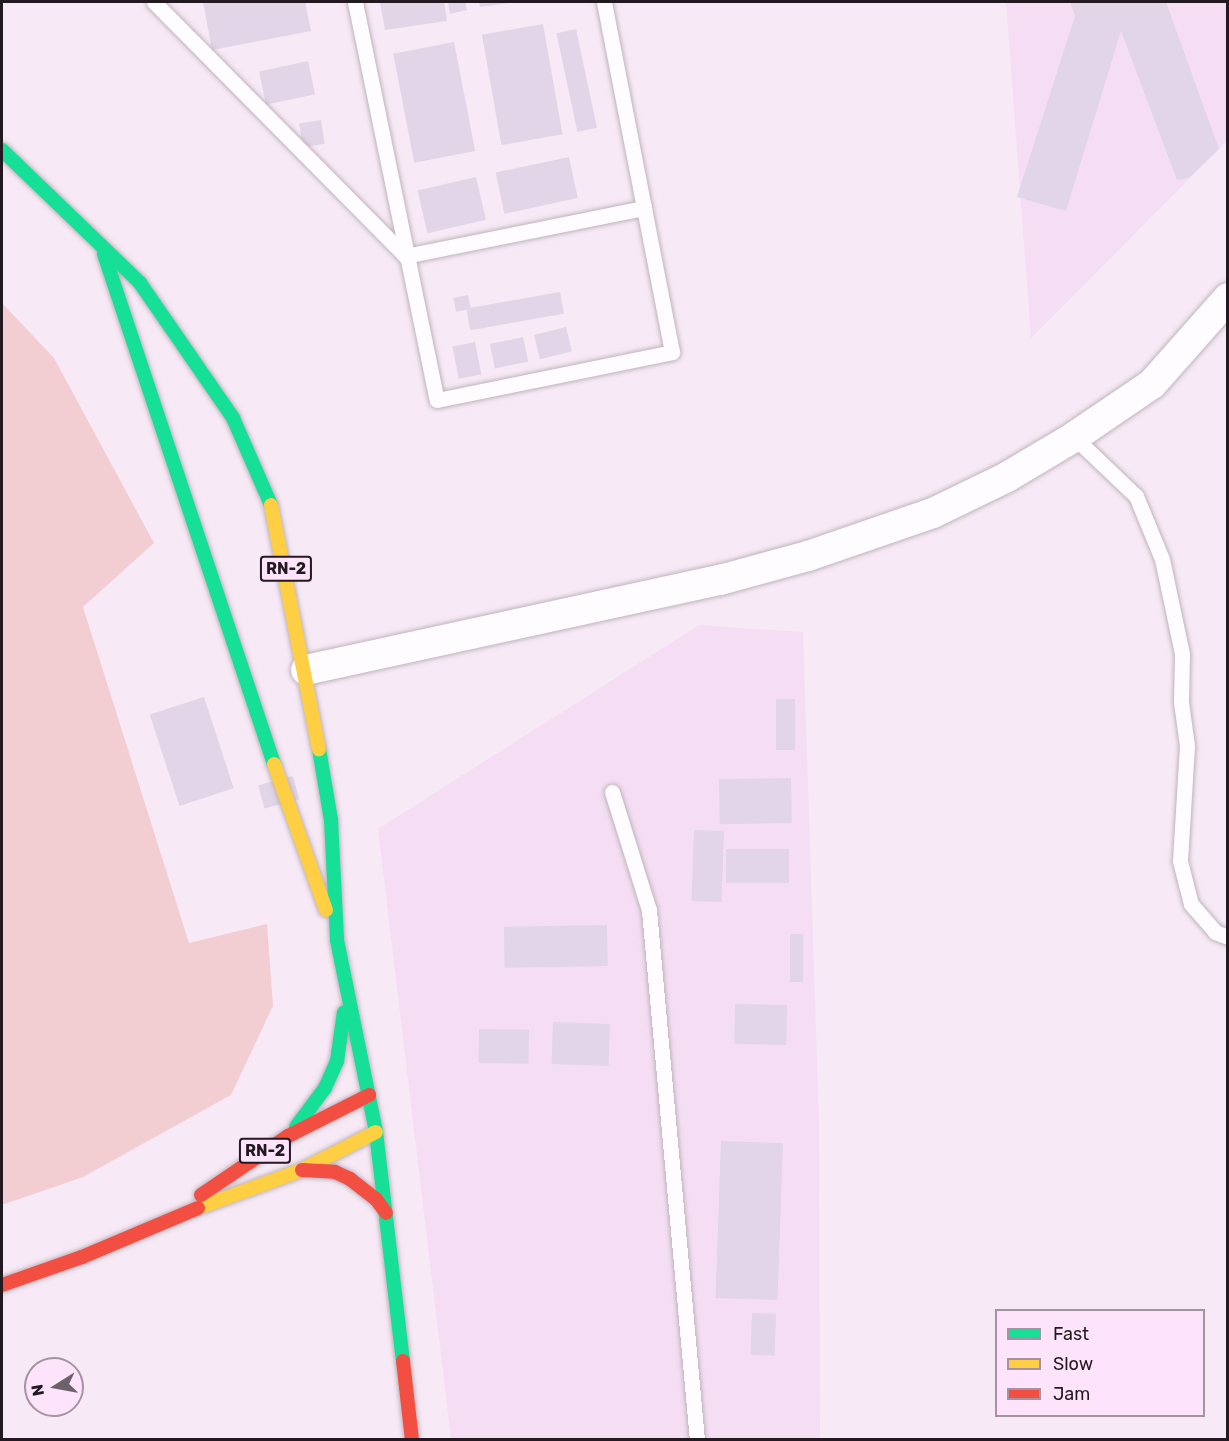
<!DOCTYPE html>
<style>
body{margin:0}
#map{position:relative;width:1229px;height:1441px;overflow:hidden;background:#f7eaf6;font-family:Rubik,sans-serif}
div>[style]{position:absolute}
.built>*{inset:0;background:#f5def3}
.green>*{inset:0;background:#f2ced3}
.building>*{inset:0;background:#e1d5e7;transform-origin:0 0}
.roads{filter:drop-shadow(0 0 2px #bfb4bd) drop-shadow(0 0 2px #bfb4bd)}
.lane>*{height:15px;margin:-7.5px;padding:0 7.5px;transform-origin:7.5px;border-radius:7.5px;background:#fefcfe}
.street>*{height:30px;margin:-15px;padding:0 15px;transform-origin:15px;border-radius:15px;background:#fefcfe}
.fast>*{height:14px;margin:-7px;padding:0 7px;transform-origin:7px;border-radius:7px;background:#16e098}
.slow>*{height:14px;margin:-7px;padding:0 7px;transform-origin:7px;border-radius:7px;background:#ffcf43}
.jam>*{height:14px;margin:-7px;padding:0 7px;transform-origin:7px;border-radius:7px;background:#f24e42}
span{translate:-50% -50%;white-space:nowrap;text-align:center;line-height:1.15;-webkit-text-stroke:4.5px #fde4fa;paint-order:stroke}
.shield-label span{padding:2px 4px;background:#fde4fa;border:2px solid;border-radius:4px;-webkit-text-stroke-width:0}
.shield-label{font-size:16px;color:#221921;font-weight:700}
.frame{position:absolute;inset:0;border:3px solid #221921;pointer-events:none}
.legend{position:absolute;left:995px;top:1309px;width:210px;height:108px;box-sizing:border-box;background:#fde4fa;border:2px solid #a593a3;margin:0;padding:8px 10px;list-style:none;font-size:18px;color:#221921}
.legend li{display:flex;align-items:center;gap:12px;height:30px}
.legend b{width:30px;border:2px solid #a593a3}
.north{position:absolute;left:24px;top:1357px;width:60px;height:60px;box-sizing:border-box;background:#fde4fa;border:2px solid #a593a3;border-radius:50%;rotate:259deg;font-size:16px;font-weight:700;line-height:24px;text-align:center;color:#221921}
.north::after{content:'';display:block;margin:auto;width:21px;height:27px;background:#6d626c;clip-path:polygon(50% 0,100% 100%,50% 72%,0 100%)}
</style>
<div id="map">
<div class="built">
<i style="clip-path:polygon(1006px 2px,1227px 2px,1227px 141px,1031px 338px)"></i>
<i style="clip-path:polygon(699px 625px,803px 632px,819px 1122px,820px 1439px,451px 1439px,378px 829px)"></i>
</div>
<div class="green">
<i style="clip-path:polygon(2px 303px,54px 358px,154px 543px,83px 607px,189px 943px,267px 924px,273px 1006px,231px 1095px,83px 1177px,2px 1205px)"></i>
</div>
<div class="building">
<i style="clip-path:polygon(203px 2px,305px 2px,311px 31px,212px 50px)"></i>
<i style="clip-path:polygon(380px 2px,444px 2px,447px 21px,385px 30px)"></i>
<i style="clip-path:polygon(448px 2px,465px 2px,467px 10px,450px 14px)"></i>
<i style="clip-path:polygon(479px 2px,509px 2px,509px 3px,480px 7px)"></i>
<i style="clip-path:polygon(1070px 2px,1166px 2px,1219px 149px,1189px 178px,1177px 180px,1121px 31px,1066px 211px,1017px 197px,1075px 16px)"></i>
<i style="left:543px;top:24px;width:112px;height:62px;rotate:80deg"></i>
<i style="left:576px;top:29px;width:101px;height:20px;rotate:78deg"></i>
<i style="left:454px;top:42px;width:111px;height:62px;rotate:79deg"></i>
<i style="left:308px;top:61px;width:34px;height:50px;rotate:78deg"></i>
<i style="left:321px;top:120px;width:24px;height:22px;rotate:81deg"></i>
<i style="left:569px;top:157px;width:42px;height:75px;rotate:78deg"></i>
<i style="left:476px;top:177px;width:44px;height:60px;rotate:77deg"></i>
<i style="left:560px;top:292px;width:22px;height:95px;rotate:80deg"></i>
<i style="left:468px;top:295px;width:14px;height:15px;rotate:78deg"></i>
<i style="left:566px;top:327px;width:25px;height:33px;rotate:76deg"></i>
<i style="left:523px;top:337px;width:25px;height:34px;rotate:78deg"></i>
<i style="left:475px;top:342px;width:33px;height:23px;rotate:79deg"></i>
<i style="left:204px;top:697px;width:96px;height:57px;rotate:72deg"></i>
<i style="left:776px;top:699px;width:19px;height:51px"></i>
<i style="left:293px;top:776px;width:24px;height:36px;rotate:75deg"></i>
<i style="left:791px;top:778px;width:45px;height:72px;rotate:89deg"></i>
<i style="left:694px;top:830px;width:30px;height:71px;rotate:2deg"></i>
<i style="left:789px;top:849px;width:34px;height:63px;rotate:90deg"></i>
<i style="left:607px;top:925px;width:41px;height:103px;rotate:89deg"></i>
<i style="left:790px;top:934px;width:13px;height:48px"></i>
<i style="left:735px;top:1004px;width:52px;height:40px;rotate:1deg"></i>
<i style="left:553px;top:1022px;width:57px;height:42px;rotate:2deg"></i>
<i style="left:479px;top:1029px;width:50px;height:34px;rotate:1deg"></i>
<i style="left:721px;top:1141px;width:62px;height:157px;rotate:2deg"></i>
<i style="left:752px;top:1313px;width:24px;height:42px;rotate:2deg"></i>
</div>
<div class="roads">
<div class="lane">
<i style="left:154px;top:2px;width:357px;rotate:45.3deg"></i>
<i style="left:405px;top:256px;width:244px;rotate:-11.4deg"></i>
<i style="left:644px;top:208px;width:210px;rotate:-101deg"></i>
<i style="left:355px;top:2px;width:406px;rotate:78.4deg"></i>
<i style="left:437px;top:400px;width:240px;rotate:-11.5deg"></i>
<i style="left:672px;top:352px;width:147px;rotate:-101deg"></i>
<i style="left:1074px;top:437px;width:86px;rotate:43.6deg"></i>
<i style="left:1136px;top:496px;width:68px;rotate:67.6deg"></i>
<i style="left:1162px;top:559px;width:97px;rotate:78.1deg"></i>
<i style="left:1182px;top:654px;width:48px;rotate:91.2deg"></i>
<i style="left:1181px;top:702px;width:44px;rotate:82.2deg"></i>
<i style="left:1187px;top:746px;width:115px;rotate:93.5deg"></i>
<i style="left:1180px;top:861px;width:44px;rotate:75.7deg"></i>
<i style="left:1191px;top:904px;width:37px;rotate:49deg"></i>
<i style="left:1215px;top:932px;width:14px;rotate:21deg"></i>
<i style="left:612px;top:792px;width:124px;rotate:72.6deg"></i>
<i style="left:649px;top:910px;width:532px;rotate:84.83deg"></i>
</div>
<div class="street">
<i style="left:306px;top:670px;width:424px;rotate:-12.3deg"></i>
<i style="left:720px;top:580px;width:91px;rotate:-15.3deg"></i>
<i style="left:808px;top:556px;width:132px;rotate:-19deg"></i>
<i style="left:933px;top:513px;width:82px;rotate:-25.9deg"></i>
<i style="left:1007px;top:477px;width:78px;rotate:-30.8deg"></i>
<i style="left:1074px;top:437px;width:94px;rotate:-34.2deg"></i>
<i style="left:1152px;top:384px;width:115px;rotate:-48.5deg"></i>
</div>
<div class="fast">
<i style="left:2px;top:150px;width:192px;rotate:43.9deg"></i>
<i style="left:140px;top:283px;width:164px;rotate:55.4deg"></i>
<i style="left:233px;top:418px;width:95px;rotate:66.4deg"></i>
<i style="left:104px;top:254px;width:538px;rotate:71.57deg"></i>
<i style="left:319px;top:749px;width:72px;rotate:80.4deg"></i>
<i style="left:331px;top:820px;width:120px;rotate:87.1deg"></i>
<i style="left:337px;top:940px;width:196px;rotate:78.5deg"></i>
<i style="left:376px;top:1132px;width:231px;rotate:83.3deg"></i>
<i style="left:296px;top:1127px;width:49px;rotate:-53.4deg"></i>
<i style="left:325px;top:1088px;width:30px;rotate:-66deg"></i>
<i style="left:337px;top:1061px;width:49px;rotate:-81.9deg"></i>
</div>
<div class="slow">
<i style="left:271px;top:505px;width:249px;rotate:78.9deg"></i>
<i style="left:274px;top:764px;width:155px;rotate:70.4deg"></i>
<i style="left:198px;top:1208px;width:111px;rotate:-20.1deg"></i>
<i style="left:302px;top:1170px;width:83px;rotate:-27.2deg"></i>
</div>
<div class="jam">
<i style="left:302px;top:1170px;width:33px;rotate:3deg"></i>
<i style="left:335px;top:1172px;width:17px;rotate:25deg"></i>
<i style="left:350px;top:1179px;width:33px;rotate:38deg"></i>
<i style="left:376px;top:1199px;width:17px;rotate:54deg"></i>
<i style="left:201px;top:1195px;width:105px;rotate:-34.1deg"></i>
<i style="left:288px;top:1136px;width:91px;rotate:-26.8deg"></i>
<i style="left:2px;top:1285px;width:85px;rotate:-19.3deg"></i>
<i style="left:82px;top:1257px;width:126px;rotate:-22.9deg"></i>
<i style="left:403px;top:1361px;width:80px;rotate:83.5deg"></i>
</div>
</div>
<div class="shield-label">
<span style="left:286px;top:569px">RN-2</span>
<span style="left:265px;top:1151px">RN-2</span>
</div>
<div class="frame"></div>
<ul class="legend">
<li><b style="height:8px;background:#16e098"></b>Fast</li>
<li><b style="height:8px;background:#ffcf43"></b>Slow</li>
<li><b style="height:8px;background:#f24e42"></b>Jam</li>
</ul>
<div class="north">N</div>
</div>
